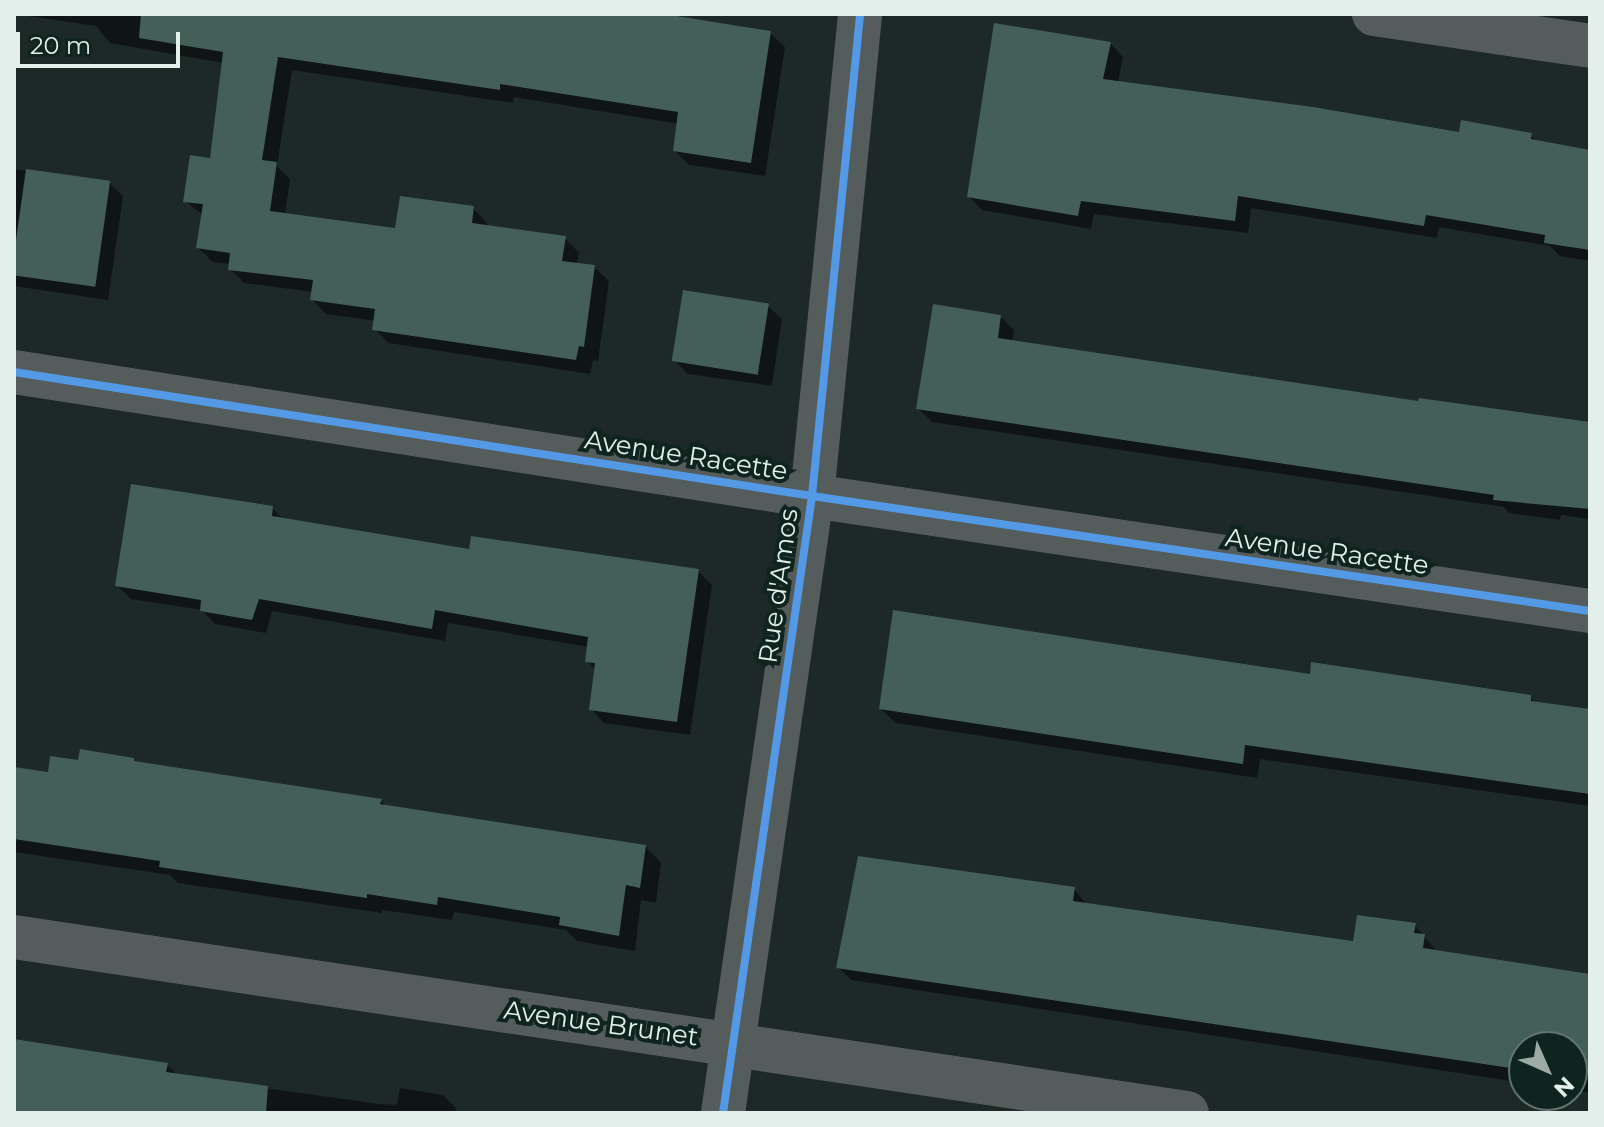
<!DOCTYPE html>
<style>
body{margin:0}
#map{position:relative;width:1604px;height:1127px;overflow:hidden;background:#1d2926;font-family:Montserrat,sans-serif}
div>[style]{position:absolute}
.shadow>*{inset:0;background:#0007}
.building>*{inset:0;background:#445e58;transform-origin:0 0}
.minor>*{height:44px;margin:-22px;padding:0 22px;transform-origin:22px;border-radius:22px;background:#545d5b}
.cycleway>*{height:8px;margin:-4px;padding:0 4px;transform-origin:4px;border-radius:4px;background:#5399e6}
span{translate:-50% -50%;white-space:nowrap;text-align:center;line-height:1.15;-webkit-text-stroke:8px #0f241e;paint-order:stroke}
.street-label{font-size:26px;color:#e2efeb}
.frame{position:absolute;inset:0;border:16px solid #e2efeb;pointer-events:none}
.north{position:absolute;left:1508px;top:1031px;width:80px;height:80px;box-sizing:border-box;background:#0f241e;border:2px solid #637570;border-radius:50%;rotate:135deg;font-size:22px;font-weight:700;line-height:32px;text-align:center;color:#e2efeb}
.north::after{content:'';display:block;margin:auto;width:28px;height:36px;background:#9daaa6;clip-path:polygon(50% 0,100% 100%,50% 72%,0 100%)}
.scale{position:absolute;left:16px;top:32px;width:164px;height:36px;box-sizing:border-box;border:4px solid #e2efeb;border-top:0;padding-left:10px;font-size:24px;line-height:28px;white-space:nowrap;color:#e2efeb;-webkit-text-stroke:6px #0f241e;paint-order:stroke}
</style>
<div id="map">
<div class="shadow">
<i style="clip-path:polygon(14px 14px,656px 14px,770px 33px,785px 47px,765px 176px,689px 165px,675px 151px,679px 124px,514px 97px,513px 103px,292px 70px,277px 166px,290px 179px,285px 215px,397px 230px,473px 208px,487px 223px,487px 228px,565px 238px,579px 253px,577px 264px,594px 267px,609px 281px,598px 361px,593px 360px,590px 374px,389px 343px,375px 329px,376px 321px,326px 314px,312px 299px,313px 292px,244px 283px,230px 269px,230px 264px,213px 262px,198px 248px,204px 216px,185px 201px,212px 160px,223px 63px,110px 43px,96px 26px)"></i>
<i style="clip-path:polygon(1110px 43px,1123px 57px,1118px 83px,1461px 134px,1531px 135px,1538px 143px,1590px 152px,1590px 261px,1560px 256px,1550px 246px,1439px 227px,1437px 238px,1251px 208px,1248px 233px,1094px 214px,1091px 229px,982px 210px,969px 196px)"></i>
<i style="clip-path:polygon(14px 169px,109px 183px,123px 196px,108px 300px,14px 286px)"></i>
<i style="clip-path:polygon(768px 306px,782px 319px,772px 386px,688px 374px,674px 360px)"></i>
<i style="clip-path:polygon(1001px 317px,1014px 330px,1012px 342px,1420px 404px,1590px 425px,1590px 519px,1561px 515px,1560px 520px,1509px 513px,1504px 507px,932px 422px,918px 408px)"></i>
<i style="clip-path:polygon(272px 508px,284px 520px,471px 551px,698px 571px,712px 585px,690px 735px,604px 723px,591px 709px,596px 670px,587px 661px,589px 647px,448px 623px,445px 641px,272px 611px,266px 633px,215px 624px,202px 610px,131px 599px,117px 585px)"></i>
<i style="clip-path:polygon(1311px 677px,1530px 697px,1537px 704px,1590px 711px,1590px 806px,1260px 759px,1257px 778px,896px 723px,881px 709px)"></i>
<i style="clip-path:polygon(133px 759px,138px 764px,381px 801px,387px 807px,645px 846px,661px 863px,656px 903px,641px 900px,635px 951px,577px 941px,566px 930px,454px 912px,452px 920px,382px 910px,382px 913px,178px 883px,170px 875px,14px 852px,14px 769px,50px 775px,80px 762px)"></i>
<i style="clip-path:polygon(1074px 889px,1087px 905px,1355px 943px,1415px 925px,1437px 952px,1590px 975px,1590px 1093px,1572px 1090px,1572px 1047px,1524px 1047px,1524px 1083px,851px 980px,838px 967px)"></i>
<i style="clip-path:polygon(14px 1042px,167px 1064px,178px 1076px,380px 1104px,397px 1105px,400px 1088px,443px 1095px,456px 1108px,455px 1113px,14px 1113px)"></i>
</div>
<div class="building">
<i style="clip-path:polygon(141px 14px,664px 14px,771px 31px,751px 163px,673px 151px,678px 112px,500px 84px,500px 90px,278px 57px,262px 160px,277px 162px,270px 211px,395px 228px,400px 196px,474px 206px,472px 223px,566px 236px,562px 261px,595px 265px,584px 347px,579px 346px,576px 360px,372px 330px,375px 309px,310px 300px,313px 280px,228px 270px,230px 253px,196px 248px,203px 204px,183px 202px,190px 155px,210px 158px,223px 52px,139px 38px)"></i>
<i style="clip-path:polygon(994px 23px,1111px 42px,1103px 79px,1313px 107px,1459px 132px,1461px 120px,1532px 133px,1531px 139px,1590px 150px,1590px 250px,1544px 243px,1545px 235px,1426px 215px,1424px 226px,1238px 196px,1235px 221px,1081px 201px,1078px 216px,967px 197px)"></i>
<i style="left:26px;top:169px;width:85px;height:107px;rotate:8deg"></i>
<i style="left:683px;top:290px;width:87px;height:72px;rotate:9deg"></i>
<i style="clip-path:polygon(933px 304px,1001px 315px,998px 338px,1418px 401px,1419px 398px,1590px 422px,1590px 509px,1493px 500px,1494px 495px,916px 409px)"></i>
<i style="clip-path:polygon(131px 484px,273px 506px,272px 516px,469px 549px,471px 536px,699px 569px,677px 722px,589px 710px,595px 663px,585px 662px,588px 637px,435px 610px,432px 629px,259px 599px,252px 620px,200px 611px,201px 600px,115px 586px)"></i>
<i style="clip-path:polygon(893px 610px,1310px 674px,1311px 662px,1531px 695px,1531px 701px,1590px 709px,1590px 794px,1245px 745px,1243px 764px,879px 709px)"></i>
<i style="clip-path:polygon(80px 749px,134px 758px,134px 761px,382px 799px,380px 804px,646px 845px,640px 888px,626px 885px,619px 936px,559px 925px,560px 917px,438px 897px,437px 905px,367px 894px,367px 898px,159px 867px,160px 861px,14px 839px,14px 767px,48px 772px,50px 756px,78px 760px)"></i>
<i style="clip-path:polygon(858px 856px,1075px 887px,1073px 901px,1353px 941px,1357px 915px,1416px 923px,1414px 933px,1425px 934px,1423px 948px,1590px 974px,1590px 1058px,1586px 1080px,1572px 1077px,1572px 1047px,1524px 1047px,1524px 1070px,836px 968px)"></i>
<i style="clip-path:polygon(14px 1039px,168px 1063px,166px 1072px,268px 1086px,266px 1113px,14px 1113px)"></i>
</div>
<div class="minor">
<i style="left:1374px;top:14px;width:218px;rotate:8.4deg"></i>
<i style="left:14px;top:372px;width:808px;rotate:8.83deg"></i>
<i style="left:812px;top:496px;width:786px;rotate:8.41deg"></i>
<i style="left:14px;top:937px;width:1186px;rotate:8.53deg"></i>
<i style="left:723px;top:1113px;width:623px;rotate:-81.79deg"></i>
<i style="left:812px;top:496px;width:484px;rotate:-84.3deg"></i>
</div>
<div class="cycleway">
<i style="left:14px;top:372px;width:808px;rotate:8.83deg"></i>
<i style="left:812px;top:496px;width:786px;rotate:8.41deg"></i>
<i style="left:723px;top:1113px;width:623px;rotate:-81.79deg"></i>
<i style="left:812px;top:496px;width:484px;rotate:-84.3deg"></i>
</div>
<div class="street-label">
<span style="left:686px;top:456px;rotate:9deg">Avenue Racette</span>
<span style="left:1327px;top:552px;rotate:8deg">Avenue Racette</span>
<span style="left:779px;top:586px;rotate:-82deg">Rue d'Amos</span>
<span style="left:601px;top:1024px;rotate:8deg">Avenue Brunet</span>
</div>
<div class="frame"></div>
<div class="north">N</div>
<div class="scale">20 m</div>
</div>
